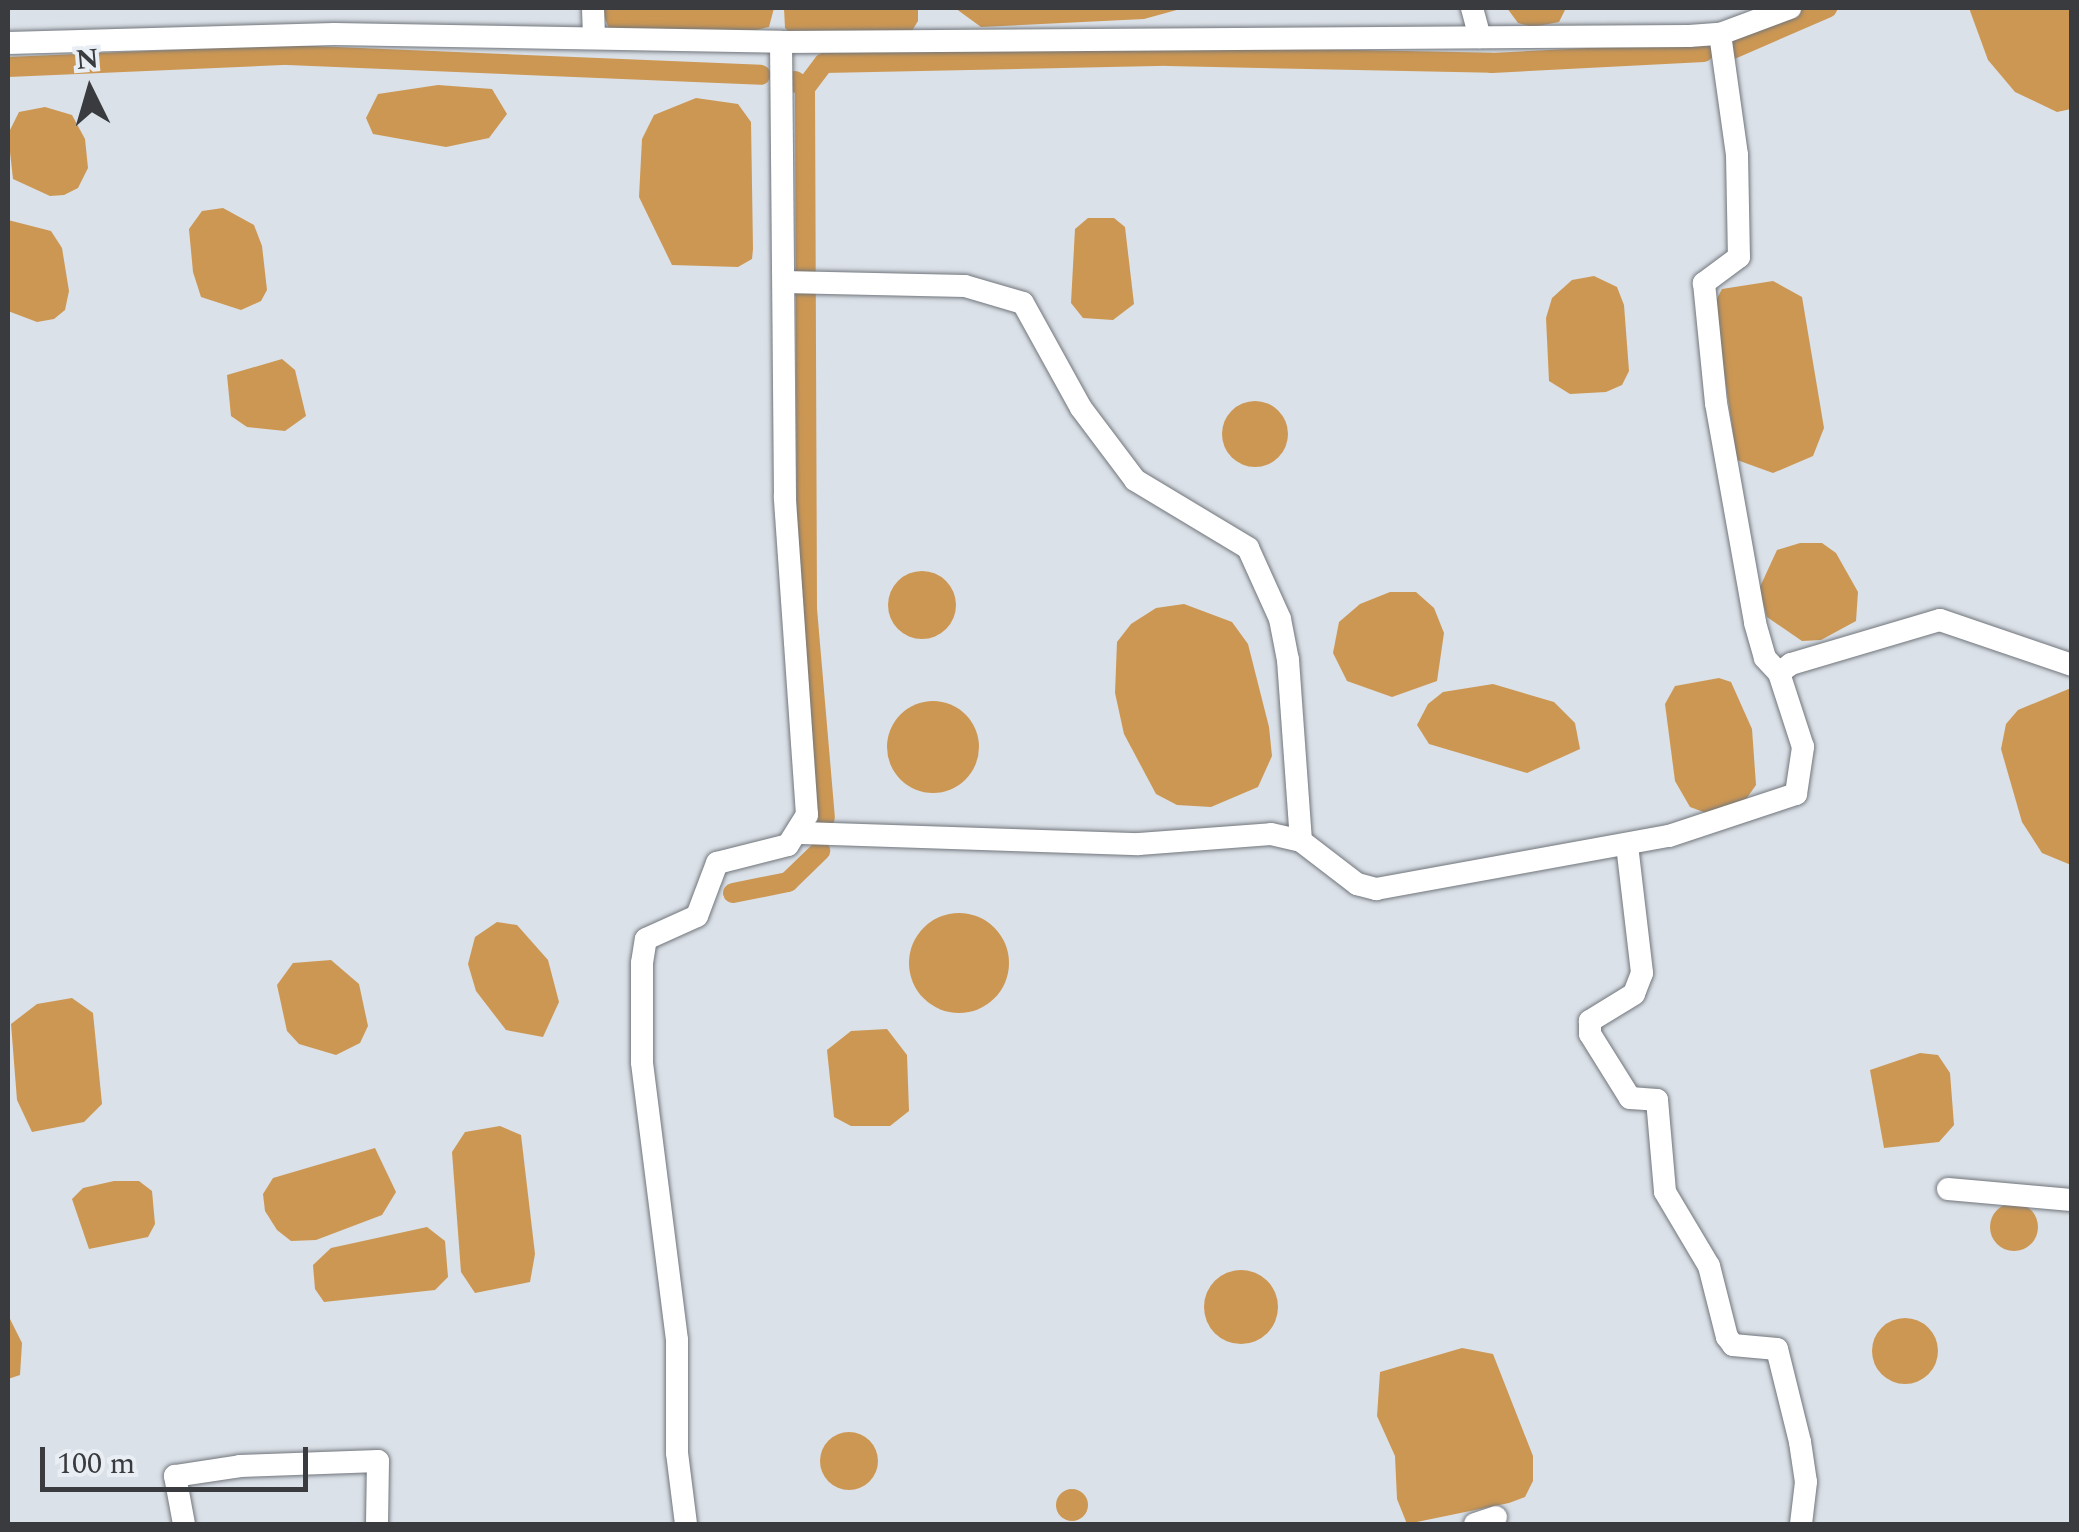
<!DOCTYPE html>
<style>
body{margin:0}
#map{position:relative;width:2079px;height:1532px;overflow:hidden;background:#dbe1e8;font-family:Spectral,serif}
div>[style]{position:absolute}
.water>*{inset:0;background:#cc9753}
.round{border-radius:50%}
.canal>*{height:20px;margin:-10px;padding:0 10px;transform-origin:10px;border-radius:10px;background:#cc9753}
.roads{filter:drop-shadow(0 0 2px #71767c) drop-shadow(0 0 2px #71767c)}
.minor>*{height:22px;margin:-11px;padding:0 11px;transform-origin:11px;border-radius:11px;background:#fff}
span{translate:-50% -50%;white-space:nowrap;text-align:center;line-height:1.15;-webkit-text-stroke:10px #e9eef5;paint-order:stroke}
.frame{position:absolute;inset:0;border:10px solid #393b3e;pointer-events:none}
.north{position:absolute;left:40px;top:40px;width:100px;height:100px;-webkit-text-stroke:8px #e9eef5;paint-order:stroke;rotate:355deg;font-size:28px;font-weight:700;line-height:40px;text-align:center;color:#393b3e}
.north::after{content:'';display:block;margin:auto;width:35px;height:45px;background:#393b3e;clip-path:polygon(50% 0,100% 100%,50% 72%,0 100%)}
.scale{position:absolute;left:40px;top:1447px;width:268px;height:45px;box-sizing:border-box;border:5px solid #393b3e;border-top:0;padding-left:12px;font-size:30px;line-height:35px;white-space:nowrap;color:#393b3e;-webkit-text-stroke:8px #e9eef5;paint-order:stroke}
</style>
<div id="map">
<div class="water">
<i style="clip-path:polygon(601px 8px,774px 8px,769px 27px,756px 30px,609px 29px)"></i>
<i style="clip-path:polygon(784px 8px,918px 8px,918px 21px,910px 34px,794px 37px,785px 28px)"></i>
<i style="clip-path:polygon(955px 8px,1184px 8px,1144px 19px,981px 27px)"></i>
<i style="clip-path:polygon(1507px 8px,1566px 8px,1559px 22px,1533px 27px,1518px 23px)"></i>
<i style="clip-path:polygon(1969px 8px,2071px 8px,2071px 109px,2057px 112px,2015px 92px,1988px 60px)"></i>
<i style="clip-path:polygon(438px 85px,492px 89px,507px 114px,489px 138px,446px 147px,373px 134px,366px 118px,378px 94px)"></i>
<i style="clip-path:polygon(696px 98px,738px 104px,751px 122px,753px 249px,752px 259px,738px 267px,672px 265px,639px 197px,642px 139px,654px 115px)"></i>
<i style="clip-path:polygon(45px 107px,72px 115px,85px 139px,88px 168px,78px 188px,64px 195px,50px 196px,13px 179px,8px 134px,19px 112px)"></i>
<i style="clip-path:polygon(223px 208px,254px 225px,262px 246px,267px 290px,261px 301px,241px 310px,201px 297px,193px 272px,189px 229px,202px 211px)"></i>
<i style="clip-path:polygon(1088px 218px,1114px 218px,1125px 227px,1134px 304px,1113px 320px,1083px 318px,1071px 303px,1075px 229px)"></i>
<i style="clip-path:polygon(8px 220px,51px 231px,62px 248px,69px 291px,65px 310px,54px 319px,37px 322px,8px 311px)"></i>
<i style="clip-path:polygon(1594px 276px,1617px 287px,1624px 305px,1629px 371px,1622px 385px,1606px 392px,1570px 394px,1549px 381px,1546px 318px,1552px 298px,1572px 280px)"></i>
<i style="clip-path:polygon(1773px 281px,1802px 297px,1824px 428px,1813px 456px,1773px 473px,1737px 460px,1714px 304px,1722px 289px)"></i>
<i style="clip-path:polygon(282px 359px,295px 370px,306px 416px,285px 431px,247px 427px,231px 416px,227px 375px)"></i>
<i class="round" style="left:1222px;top:401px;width:66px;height:66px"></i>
<i style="clip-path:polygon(1800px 543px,1822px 543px,1836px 553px,1858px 592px,1856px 621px,1821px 640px,1802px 641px,1767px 617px,1759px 589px,1777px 550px)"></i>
<i class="round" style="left:888px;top:571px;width:68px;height:68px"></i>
<i style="clip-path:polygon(1390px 592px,1416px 592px,1434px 608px,1444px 633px,1437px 681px,1392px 697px,1347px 681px,1333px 653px,1339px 622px,1360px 604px)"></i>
<i style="clip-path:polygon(1184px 604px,1232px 622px,1248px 644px,1269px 727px,1272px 756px,1258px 787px,1211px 807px,1177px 805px,1156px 794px,1124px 734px,1115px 693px,1117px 642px,1131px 624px,1156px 608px)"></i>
<i style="clip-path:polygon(1719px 678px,1731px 682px,1752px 729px,1756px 785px,1742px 805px,1709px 814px,1690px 807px,1675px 781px,1665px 704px,1675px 686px)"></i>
<i style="clip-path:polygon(1493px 684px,1554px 702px,1575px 723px,1580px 749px,1527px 773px,1429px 744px,1417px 725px,1428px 704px,1443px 692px)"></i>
<i style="clip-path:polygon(2071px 688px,2072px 688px,2071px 865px,2042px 853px,2022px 822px,2001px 749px,2006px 724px,2018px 710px)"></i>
<i class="round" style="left:887px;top:701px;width:92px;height:92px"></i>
<i class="round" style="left:909px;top:913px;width:100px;height:100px"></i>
<i style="clip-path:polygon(497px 922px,517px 925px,548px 960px,559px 1002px,543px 1037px,506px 1030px,476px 991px,468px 964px,475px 937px)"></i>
<i style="clip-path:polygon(331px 960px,359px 984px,368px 1026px,360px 1043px,336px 1055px,299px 1044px,287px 1031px,277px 985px,293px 963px)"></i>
<i style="clip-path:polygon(72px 998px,93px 1013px,102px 1104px,84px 1122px,32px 1132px,17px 1100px,11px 1024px,37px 1004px)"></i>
<i style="clip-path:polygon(887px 1029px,907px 1055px,909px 1111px,890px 1126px,851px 1126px,834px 1117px,827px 1050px,851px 1031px)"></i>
<i style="clip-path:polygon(1920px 1053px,1938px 1055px,1950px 1073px,1954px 1125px,1939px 1142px,1884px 1148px,1870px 1070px)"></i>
<i style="clip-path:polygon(500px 1126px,521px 1135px,535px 1254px,530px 1282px,475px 1293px,461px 1272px,452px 1152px,465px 1132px)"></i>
<i style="clip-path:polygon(375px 1148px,396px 1192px,382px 1215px,316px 1240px,291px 1241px,277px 1230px,265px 1211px,263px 1194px,273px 1178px)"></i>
<i style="clip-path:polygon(114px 1181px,139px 1181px,152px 1191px,155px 1224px,148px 1237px,89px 1249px,72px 1199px,83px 1188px)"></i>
<i class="round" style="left:1990px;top:1203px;width:48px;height:48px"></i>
<i style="clip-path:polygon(427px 1227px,445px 1241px,448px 1277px,435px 1290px,324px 1302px,315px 1289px,313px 1265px,331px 1248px)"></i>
<i class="round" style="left:1204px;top:1270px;width:74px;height:74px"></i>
<i style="clip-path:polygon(8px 1315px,22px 1343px,20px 1375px,8px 1379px)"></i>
<i class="round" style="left:1872px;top:1318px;width:66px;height:66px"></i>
<i style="clip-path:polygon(1462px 1348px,1493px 1354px,1533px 1456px,1533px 1481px,1525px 1497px,1509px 1503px,1407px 1524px,1397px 1499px,1395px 1456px,1377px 1416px,1380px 1372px)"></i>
<i class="round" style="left:820px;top:1432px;width:58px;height:58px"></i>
<i class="round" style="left:1056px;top:1489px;width:32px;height:32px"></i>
</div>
<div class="canal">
<i style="left:1730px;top:50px;width:106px;rotate:-23.4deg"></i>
<i style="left:8px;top:67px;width:280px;rotate:-2.5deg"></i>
<i style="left:288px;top:55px;width:473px;rotate:2.4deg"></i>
<i style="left:795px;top:81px;width:12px;rotate:35deg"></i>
<i style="left:805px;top:88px;width:521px;rotate:89.78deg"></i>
<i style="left:807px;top:609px;width:209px;rotate:85.1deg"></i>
<i style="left:805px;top:88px;width:31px;rotate:-53deg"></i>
<i style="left:824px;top:63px;width:344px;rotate:-1.2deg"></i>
<i style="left:1168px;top:56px;width:324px;rotate:1.2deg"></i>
<i style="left:1492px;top:63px;width:212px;rotate:-3deg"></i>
<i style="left:733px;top:893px;width:56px;rotate:-11.3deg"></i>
<i style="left:788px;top:882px;width:45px;rotate:-44.1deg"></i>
</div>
<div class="roads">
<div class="minor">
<i style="left:593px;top:8px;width:30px;rotate:88deg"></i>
<i style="left:1472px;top:8px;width:30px;rotate:75deg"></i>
<i style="left:1720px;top:34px;width:122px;rotate:82deg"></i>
<i style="left:1737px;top:155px;width:102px;rotate:88.9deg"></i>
<i style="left:1739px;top:257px;width:44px;rotate:143.4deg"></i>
<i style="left:1704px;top:283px;width:121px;rotate:84.3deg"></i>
<i style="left:1716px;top:403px;width:223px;rotate:79.9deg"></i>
<i style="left:1755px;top:623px;width:36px;rotate:74deg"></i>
<i style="left:1765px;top:658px;width:21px;rotate:47deg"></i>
<i style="left:8px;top:43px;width:326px;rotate:-1.6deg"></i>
<i style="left:334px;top:34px;width:447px;rotate:1deg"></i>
<i style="left:781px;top:42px;width:908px;rotate:-0.38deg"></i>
<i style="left:1689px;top:36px;width:31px;rotate:-4deg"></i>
<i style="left:1720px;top:34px;width:75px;rotate:-20.4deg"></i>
<i style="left:784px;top:282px;width:181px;rotate:1.3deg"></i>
<i style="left:965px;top:286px;width:60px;rotate:16.3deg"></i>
<i style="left:1023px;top:303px;width:120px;rotate:61.1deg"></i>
<i style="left:1081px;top:408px;width:90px;rotate:53.1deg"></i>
<i style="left:1135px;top:480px;width:132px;rotate:31deg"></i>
<i style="left:1248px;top:548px;width:78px;rotate:65.7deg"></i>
<i style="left:1280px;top:619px;width:42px;rotate:79deg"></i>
<i style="left:1288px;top:660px;width:181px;rotate:85.9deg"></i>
<i style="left:802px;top:833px;width:337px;rotate:1.9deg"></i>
<i style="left:1139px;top:844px;width:132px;rotate:-4.3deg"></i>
<i style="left:1271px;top:834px;width:31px;rotate:13deg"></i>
<i style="left:1301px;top:841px;width:71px;rotate:37.5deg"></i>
<i style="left:1357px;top:884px;width:20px;rotate:15deg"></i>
<i style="left:1376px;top:889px;width:298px;rotate:-10.3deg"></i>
<i style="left:1669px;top:836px;width:134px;rotate:-18.3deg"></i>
<i style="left:1796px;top:794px;width:48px;rotate:-81.5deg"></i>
<i style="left:1803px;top:747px;width:78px;rotate:-108deg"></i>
<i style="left:1779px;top:673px;width:15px;rotate:-37deg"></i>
<i style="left:1791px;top:664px;width:155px;rotate:-16.5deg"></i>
<i style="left:1940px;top:620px;width:139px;rotate:18.8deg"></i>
<i style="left:1627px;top:845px;width:129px;rotate:83.3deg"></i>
<i style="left:1642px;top:973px;width:22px;rotate:111deg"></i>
<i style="left:1634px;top:994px;width:52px;rotate:148.5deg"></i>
<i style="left:1590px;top:1021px;width:13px;rotate:90deg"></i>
<i style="left:1590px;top:1034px;width:75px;rotate:58deg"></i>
<i style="left:1630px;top:1098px;width:27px;rotate:4deg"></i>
<i style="left:1657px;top:1100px;width:92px;rotate:85deg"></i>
<i style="left:1665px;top:1192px;width:86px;rotate:59.3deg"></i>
<i style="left:1709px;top:1266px;width:73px;rotate:75.8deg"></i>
<i style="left:1727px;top:1337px;width:10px;rotate:53deg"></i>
<i style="left:1733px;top:1345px;width:44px;rotate:5.2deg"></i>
<i style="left:1777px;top:1349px;width:96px;rotate:76.1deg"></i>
<i style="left:1800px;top:1442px;width:40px;rotate:81.5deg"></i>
<i style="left:1806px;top:1482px;width:42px;rotate:96.8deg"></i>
<i style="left:1948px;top:1189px;width:124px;rotate:5.1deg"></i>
<i style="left:184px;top:1524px;width:49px;rotate:-100.6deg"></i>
<i style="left:175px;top:1476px;width:66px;rotate:-8.7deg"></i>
<i style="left:240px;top:1466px;width:138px;rotate:-2.1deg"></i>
<i style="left:378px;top:1461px;width:63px;rotate:90.9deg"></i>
<i style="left:686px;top:1524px;width:72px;rotate:-97.2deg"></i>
<i style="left:677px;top:1453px;width:113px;rotate:-90deg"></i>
<i style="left:677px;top:1340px;width:280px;rotate:-97.2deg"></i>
<i style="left:642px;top:1062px;width:99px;rotate:-90deg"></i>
<i style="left:642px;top:963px;width:24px;rotate:-81deg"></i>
<i style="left:646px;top:939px;width:56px;rotate:-24.3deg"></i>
<i style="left:697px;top:916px;width:57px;rotate:-69.3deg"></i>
<i style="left:717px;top:863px;width:73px;rotate:-14.2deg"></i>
<i style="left:788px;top:845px;width:36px;rotate:-58deg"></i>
<i style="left:807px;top:815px;width:318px;rotate:-94deg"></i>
<i style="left:785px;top:498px;width:456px;rotate:-90.5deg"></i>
<i style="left:1475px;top:1524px;width:22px;rotate:-18deg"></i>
</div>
</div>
<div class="frame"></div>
<div class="north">N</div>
<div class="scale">100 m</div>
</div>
